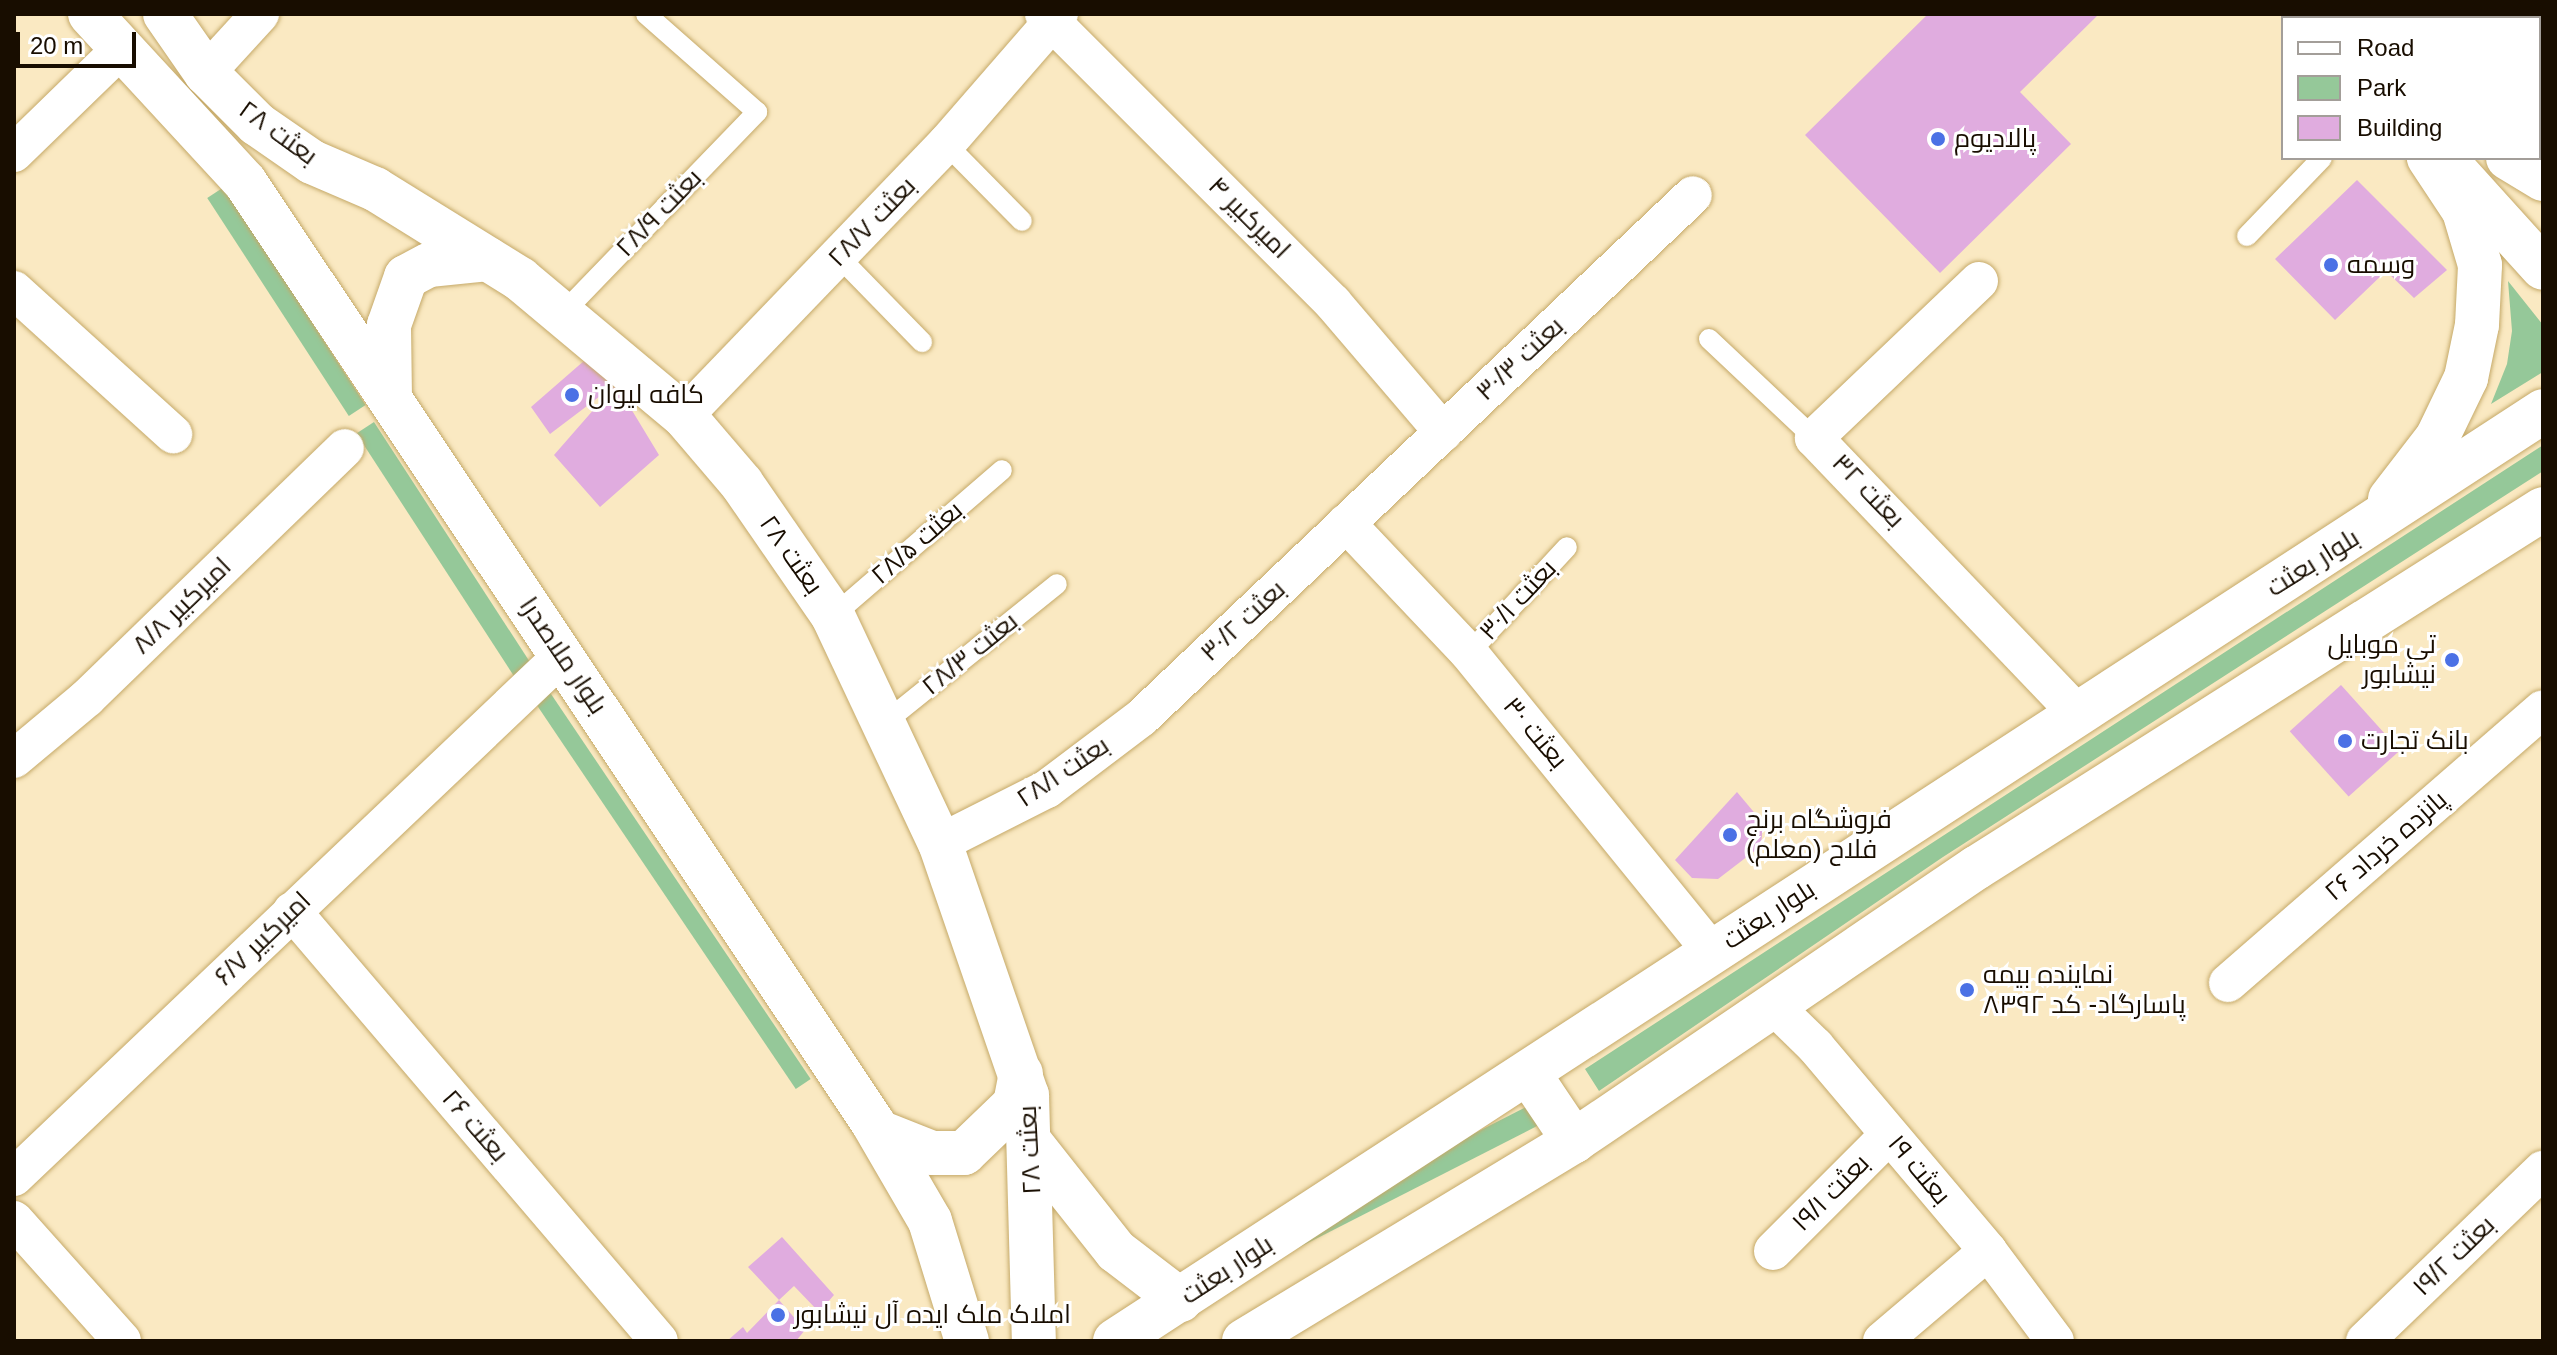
<!DOCTYPE html>
<meta charset="utf-8">
<style>
body{margin:0}
#map{position:relative;width:2557px;height:1355px;overflow:hidden;background:#fae9c2;font-family:Helvetica,Cairo,sans-serif}
div>[style]{position:absolute}
.green>*{inset:0;background:#95c899;transform-origin:0 0}
.building>*{inset:0;background:#e0acdf;transform-origin:0 0}
.roads{filter:drop-shadow(0 0 2px #c5a968) drop-shadow(0 0 2px #c5a968)}
.service>*{height:20px;margin:-10px;padding:0 10px;transform-origin:10px;border-radius:10px;background:#fff}
.minor>*{height:38px;margin:-19px;padding:0 19px;transform-origin:19px;border-radius:19px;background:#fff}
.tertiary>*{height:44px;margin:-22px;padding:0 22px;transform-origin:22px;border-radius:22px;background:#fff}
.secondary>*{height:44px;margin:-22px;padding:0 22px;transform-origin:22px;border-radius:22px;background:#fff}
.primary>*{height:44px;margin:-22px;padding:0 22px;transform-origin:22px;border-radius:22px;background:#fff}
.dots>*{width:22px;height:22px;translate:-50% -50%;box-sizing:border-box;border:4px solid #fff;border-radius:50%}
span{translate:-50% -50%;white-space:nowrap;text-align:center;line-height:1.15;-webkit-text-stroke:6px #fff;paint-order:stroke}
.street-label{font-size:26px;color:#180d00}
.poi-label{font-size:26px;color:#180d00}
.left{translate:0 -50%;text-align:left}
.right{translate:-100% -50%;text-align:right}
.frame{position:absolute;inset:0;border:16px solid #180d00;pointer-events:none}
.legend{position:absolute;left:2281px;top:16px;width:260px;height:144px;box-sizing:border-box;background:#fff;border:2px solid #a39e99;margin:0;padding:10px 14px;list-style:none;font-size:24px;color:#180d00}
.legend li{display:flex;align-items:center;gap:16px;height:40px}
.legend b{width:40px;border:2px solid #a39e99}
.scale{position:absolute;left:16px;top:32px;width:120px;height:36px;box-sizing:border-box;border:4px solid #180d00;border-top:0;padding-left:10px;font-size:24px;line-height:28px;white-space:nowrap;color:#180d00;-webkit-text-stroke:6px #fff;paint-order:stroke}
</style>
<div id="map">
<div class="green">
<i style="left:224px;top:187px;width:260px;height:20px;rotate:57deg"></i>
<i style="clip-path:polygon(2508px 281px,2543px 325px,2543px 372px,2491px 404px,2507px 364px,2512px 331px)"></i>
<i style="left:374px;top:422px;width:291px;height:21px;rotate:57deg"></i>
<i style="clip-path:polygon(2543px 445px,2543px 471px,1943px 857px,1599px 1091px,1585px 1069px)"></i>
<i style="left:549px;top:691px;width:468px;height:18px;rotate:56deg"></i>
<i style="left:1528px;top:1106px;width:22px;height:433px;rotate:63deg"></i>
</div>
<div class="building">
<i style="clip-path:polygon(1928px 14px,2099px 14px,2020px 92px,2071px 144px,1940px 273px,1805px 135px)"></i>
<i style="clip-path:polygon(2357px 180px,2447px 270px,2414px 298px,2386px 271px,2335px 320px,2275px 259px)"></i>
<i style="clip-path:polygon(585px 360px,616px 384px,659px 455px,600px 507px,554px 455px,616px 384px,550px 434px,531px 407px)"></i>
<i style="left:2341px;top:685px;width:88px;height:69px;rotate:48deg"></i>
<i style="clip-path:polygon(1737px 792px,1763px 823px,1761px 846px,1718px 879px,1692px 878px,1675px 860px)"></i>
<i style="clip-path:polygon(782px 1237px,834px 1295px,819px 1312px,794px 1286px,779px 1300px,805px 1330px,796px 1341px,727px 1341px,743px 1327px,747px 1333px,779px 1300px,748px 1267px)"></i>
</div>
<div class="roads">
<div class="service">
<i style="left:946px;top:144px;width:108px;rotate:45.4deg"></i>
<i style="left:2247px;top:236px;width:108px;rotate:-46.1deg"></i>
<i style="left:839px;top:257px;width:119px;rotate:45.7deg"></i>
<i style="left:562px;top:314px;width:281px;rotate:-46deg"></i>
<i style="left:757px;top:112px;width:148px;rotate:-138.6deg"></i>
<i style="left:1709px;top:339px;width:144px;rotate:43.3deg"></i>
<i style="left:833px;top:616px;width:223px;rotate:-40.8deg"></i>
<i style="left:1469px;top:653px;width:144px;rotate:-47.2deg"></i>
<i style="left:883px;top:724px;width:223px;rotate:-38.8deg"></i>
</div>
<div class="minor">
<i style="left:1044px;top:14px;width:409px;rotate:45deg"></i>
<i style="left:1333px;top:303px;width:170px;rotate:49.5deg"></i>
<i style="left:206px;top:73px;width:80px;rotate:-47.5deg"></i>
<i style="left:14px;top:153px;width:148px;rotate:-44.2deg"></i>
<i style="left:1979px;top:281px;width:228px;rotate:136.4deg"></i>
<i style="left:1814px;top:438px;width:379px;rotate:46.3deg"></i>
<i style="left:14px;top:290px;width:215px;rotate:42.2deg"></i>
<i style="left:684px;top:416px;width:378px;rotate:-46.1deg"></i>
<i style="left:946px;top:144px;width:172px;rotate:-49deg"></i>
<i style="left:1346px;top:523px;width:179px;rotate:46.6deg"></i>
<i style="left:1469px;top:653px;width:385px;rotate:50.9deg"></i>
<i style="left:14px;top:759px;width:95px;rotate:-39.9deg"></i>
<i style="left:87px;top:698px;width:359px;rotate:-44.1deg"></i>
<i style="left:940px;top:843px;width:120px;rotate:-26.8deg"></i>
<i style="left:1047px;top:789px;width:118px;rotate:-37.1deg"></i>
<i style="left:1141px;top:718px;width:760px;rotate:-43.45deg"></i>
<i style="left:292px;top:911px;width:565px;rotate:49.52deg"></i>
<i style="left:2228px;top:983px;width:417px;rotate:-41deg"></i>
<i style="left:1775px;top:1007px;width:56px;rotate:44.3deg"></i>
<i style="left:1815px;top:1046px;width:268px;rotate:49.8deg"></i>
<i style="left:1988px;top:1251px;width:112px;rotate:53.3deg"></i>
<i style="left:14px;top:1177px;width:758px;rotate:-43.56deg"></i>
<i style="left:14px;top:1220px;width:162px;rotate:48.2deg"></i>
<i style="left:1773px;top:1251px;width:164px;rotate:-45deg"></i>
<i style="left:1882px;top:1341px;width:139px;rotate:-40.3deg"></i>
<i style="left:2365px;top:1341px;width:247px;rotate:-43.9deg"></i>
</div>
<div class="tertiary">
<i style="left:879px;top:1132px;width:57px;rotate:21.6deg"></i>
<i style="left:932px;top:1153px;width:32px"></i>
<i style="left:964px;top:1153px;width:71px;rotate:-43.9deg"></i>
<i style="left:1015px;top:1104px;width:31px;rotate:-79deg"></i>
</div>
<div class="secondary">
<i style="left:90px;top:14px;width:229px;rotate:47.3deg"></i>
<i style="left:245px;top:182px;width:1131px;rotate:56.28deg"></i>
<i style="left:873px;top:1123px;width:113px;rotate:59.8deg"></i>
<i style="left:930px;top:1221px;width:126px;rotate:72.9deg"></i>
<i style="left:165px;top:14px;width:72px;rotate:55.2deg"></i>
<i style="left:206px;top:73px;width:72px;rotate:45deg"></i>
<i style="left:257px;top:124px;width:67px;rotate:34.6deg"></i>
<i style="left:312px;top:162px;width:69px;rotate:23.2deg"></i>
<i style="left:375px;top:189px;width:171px;rotate:31.8deg"></i>
<i style="left:520px;top:279px;width:214px;rotate:39.9deg"></i>
<i style="left:684px;top:416px;width:89px;rotate:49.5deg"></i>
<i style="left:742px;top:484px;width:160px;rotate:55.4deg"></i>
<i style="left:833px;top:616px;width:251px;rotate:64.8deg"></i>
<i style="left:940px;top:843px;width:267px;rotate:71deg"></i>
<i style="left:1027px;top:1095px;width:246px;rotate:88.4deg"></i>
<i style="left:390px;top:398px;width:73px;rotate:-90.8deg"></i>
<i style="left:389px;top:325px;width:51px;rotate:-70.5deg"></i>
<i style="left:406px;top:277px;width:26px;rotate:-28deg"></i>
<i style="left:429px;top:265px;width:59px;rotate:-5.8deg"></i>
<i style="left:1033px;top:1146px;width:134px;rotate:51.7deg"></i>
<i style="left:1116px;top:1251px;width:81px;rotate:37.4deg"></i>
</div>
<div class="primary">
<i style="left:2314px;top:14px;width:6px;rotate:45deg"></i>
<i style="left:2508px;top:158px;width:41px;rotate:31deg"></i>
<i style="left:2459px;top:175px;width:125px;rotate:47.9deg"></i>
<i style="left:2390px;top:499px;width:77px;rotate:-52.4deg"></i>
<i style="left:2437px;top:438px;width:67px;rotate:-64.2deg"></i>
<i style="left:2466px;top:378px;width:54px;rotate:-78.3deg"></i>
<i style="left:2477px;top:325px;width:60px;rotate:-87.1deg"></i>
<i style="left:2480px;top:265px;width:56px;rotate:-106.5deg"></i>
<i style="left:2464px;top:211px;width:64px;rotate:-123.4deg"></i>
<i style="left:1529px;top:1074px;width:81px;rotate:56.1deg"></i>
<i style="left:1115px;top:1341px;width:1704px;rotate:-33.07deg"></i>
<i style="left:1244px;top:1341px;width:386px;rotate:-31.2deg"></i>
<i style="left:1574px;top:1141px;width:486px;rotate:-34.2deg"></i>
<i style="left:1976px;top:868px;width:671px;rotate:-32.34deg"></i>
</div>
</div>
<div class="dots">
<i style="left:1938px;top:139px;background:#4b71e5"></i>
<i style="left:2331px;top:265px;background:#4b71e5"></i>
<i style="left:572px;top:395px;background:#4b71e5"></i>
<i style="left:2452px;top:660px;background:#4b71e5"></i>
<i style="left:2345px;top:741px;background:#4b71e5"></i>
<i style="left:1730px;top:835px;background:#4b71e5"></i>
<i style="left:1967px;top:990px;background:#4b71e5"></i>
<i style="left:778px;top:1315px;background:#4b71e5"></i>
</div>
<div class="street-label">
<span style="left:278px;top:133px;rotate:36deg">بعثت ۲۸</span>
<span style="left:659px;top:213px;rotate:-46deg">بعثت ۲۸/۹</span>
<span style="left:1249px;top:218px;rotate:45deg">امیرکبیر ۴</span>
<span style="left:872px;top:222px;rotate:-46deg">بعثت ۲۸/۷</span>
<span style="left:1520px;top:359px;rotate:-43deg">بعثت ۳۰/۳</span>
<span style="left:1868px;top:491px;rotate:46deg">بعثت ۳۲</span>
<span style="left:917px;top:543px;rotate:-41deg">بعثت ۲۸/۵</span>
<span style="left:791px;top:555px;rotate:55deg">بعثت ۲۸</span>
<span style="left:2313px;top:563px;rotate:-32deg">بلوار بعثت</span>
<span style="left:1518px;top:600px;rotate:-47deg">بعثت ۳۰/۱</span>
<span style="left:182px;top:606px;rotate:-44deg">امیرکبیر ۸/۸</span>
<span style="left:1243px;top:621px;rotate:-43deg">بعثت ۳۰/۲</span>
<span style="left:970px;top:654px;rotate:-39deg">بعثت ۲۸/۳</span>
<span style="left:563px;top:656px;rotate:56deg">بلوار ملاصدرا</span>
<span style="left:1535px;top:733px;rotate:50deg">بعثت ۳۰</span>
<span style="left:1063px;top:772px;rotate:-34deg">بعثت ۲۸/۱</span>
<span style="left:2386px;top:846px;rotate:-41deg">پانزده خرداد ۲۶</span>
<span style="left:1769px;top:915px;rotate:-33deg">بلوار بعثت</span>
<span style="left:263px;top:939px;rotate:-44deg">امیرکبیر ۶/۷</span>
<span style="left:475px;top:1126px;rotate:49deg">بعثت ۲۶</span>
<span style="left:1030px;top:1150px;rotate:-93deg">بعثت ۲۸</span>
<span style="left:1919px;top:1170px;rotate:50deg">بعثت ۱۹</span>
<span style="left:1831px;top:1193px;rotate:-45deg">بعثت ۱۹/۱</span>
<span style="left:2454px;top:1256px;rotate:-44deg">بعثت ۱۹/۲</span>
<span style="left:1227px;top:1270px;rotate:-33deg">بلوار بعثت</span>
</div>
<div class="poi-label">
<span class="left" style="left:1954px;top:139px">پالادیوم</span>
<span class="left" style="left:2347px;top:265px">وسمه</span>
<span class="left" style="left:588px;top:395px">کافه لیوان</span>
<span class="right" style="left:2436px;top:660px">تی موبایل<br>نیشابور</span>
<span class="left" style="left:2361px;top:741px">بانک تجارت</span>
<span class="left" style="left:1746px;top:835px">فروشگاه برنج<br>فلاح (معلم)</span>
<span class="left" style="left:1983px;top:990px">نماینده بیمه<br>پاسارگاد- کد ۸۳۹۲</span>
<span class="left" style="left:794px;top:1315px">املاک ملک ایده آل نیشابور</span>
</div>
<div class="frame"></div>
<ul class="legend">
<li><b style="height:10px;background:#fff"></b>Road</li>
<li><b style="height:22px;background:#95c899"></b>Park</li>
<li><b style="height:22px;background:#e0acdf"></b>Building</li>
</ul>
<div class="scale">20 m</div>
</div>
